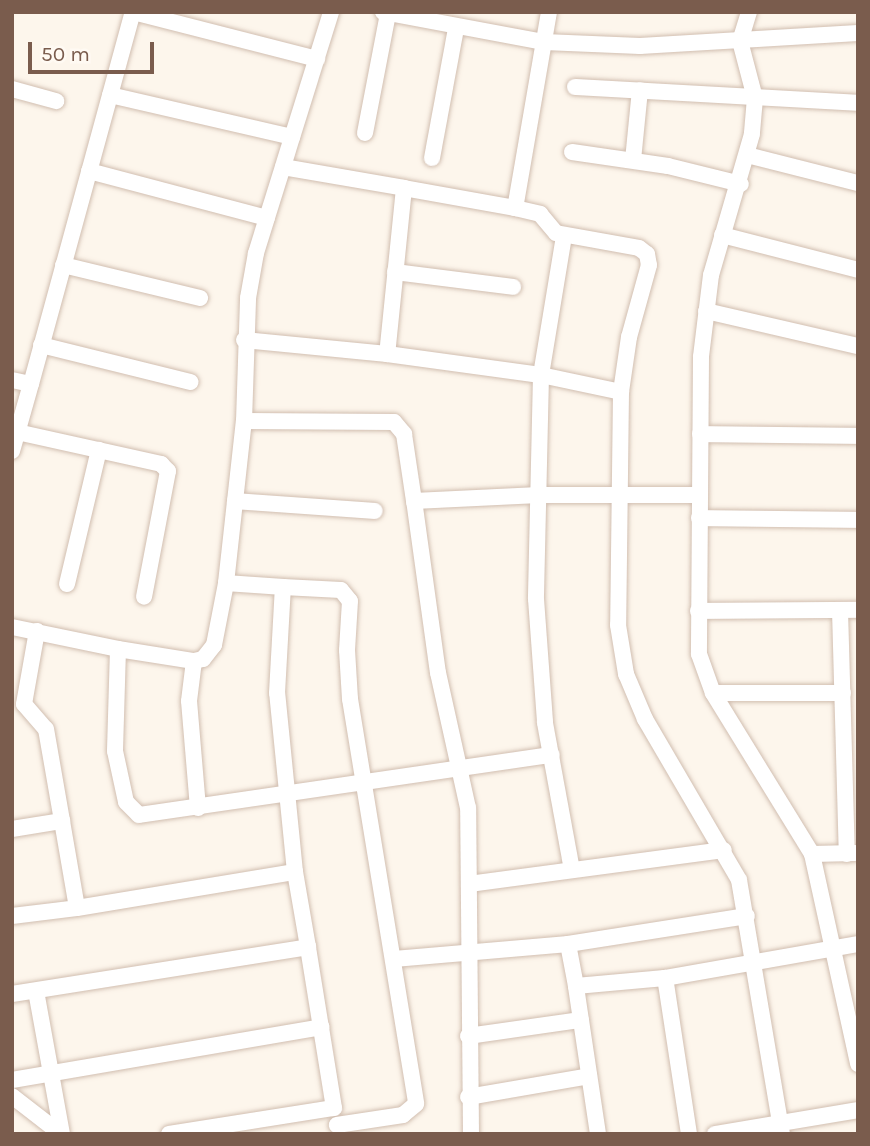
<!DOCTYPE html>
<style>
body{margin:0}
#map{position:relative;width:870px;height:1146px;overflow:hidden;background:#fdf6ec;font-family:Karla,sans-serif}
div>[style]{position:absolute}
.roads{filter:drop-shadow(0 0 2px #d1beb0) drop-shadow(0 0 2px #d1beb0)}
.street>*{height:16px;margin:-8px;padding:0 8px;transform-origin:8px;border-radius:8px;background:#fff}
span{translate:-50% -50%;white-space:nowrap;text-align:center;line-height:1.15;-webkit-text-stroke:7px #fffaf3;paint-order:stroke}
.frame{position:absolute;inset:0;border:14px solid #7a5c4d;pointer-events:none}
.scale{position:absolute;left:28px;top:42px;width:126px;height:32px;box-sizing:border-box;border:4px solid #7a5c4d;border-top:0;padding-left:9px;font-size:21px;line-height:24px;white-space:nowrap;color:#7a5c4d;-webkit-text-stroke:5px #fffaf3;paint-order:stroke}
</style>
<div id="map">
<div class="roads">
<div class="street">
<i style="left:383px;top:12px;width:164px;rotate:10.6deg"></i>
<i style="left:544px;top:42px;width:96px;rotate:2.4deg"></i>
<i style="left:640px;top:46px;width:218px;rotate:-3.4deg"></i>
<i style="left:549px;top:12px;width:199px;rotate:99.8deg"></i>
<i style="left:515px;top:208px;width:113px;rotate:-169.8deg"></i>
<i style="left:404px;top:188px;width:167px;rotate:95.8deg"></i>
<i style="left:387px;top:354px;width:155px;rotate:7.8deg"></i>
<i style="left:541px;top:375px;width:82px;rotate:12deg"></i>
<i style="left:621px;top:392px;width:233px;rotate:90.7deg"></i>
<i style="left:618px;top:625px;width:50px;rotate:80.7deg"></i>
<i style="left:626px;top:674px;width:49px;rotate:67.1deg"></i>
<i style="left:645px;top:719px;width:186px;rotate:59.7deg"></i>
<i style="left:739px;top:880px;width:258px;rotate:80.4deg"></i>
<i style="left:749px;top:12px;width:30px;rotate:107deg"></i>
<i style="left:740px;top:41px;width:59px;rotate:75.3deg"></i>
<i style="left:755px;top:98px;width:36px;rotate:95deg"></i>
<i style="left:752px;top:134px;width:147px;rotate:106.2deg"></i>
<i style="left:711px;top:275px;width:83px;rotate:97deg"></i>
<i style="left:701px;top:357px;width:297px;rotate:90.4deg"></i>
<i style="left:699px;top:654px;width:41px;rotate:70.3deg"></i>
<i style="left:713px;top:693px;width:189px;rotate:58.4deg"></i>
<i style="left:812px;top:854px;width:215px;rotate:77.6deg"></i>
<i style="left:575px;top:87px;width:283px;rotate:3.2deg"></i>
<i style="left:12px;top:89px;width:46px;rotate:15.3deg"></i>
<i style="left:110px;top:95px;width:187px;rotate:13deg"></i>
<i style="left:365px;top:133px;width:121px;rotate:-79.1deg"></i>
<i style="left:572px;top:152px;width:97px;rotate:8.3deg"></i>
<i style="left:668px;top:166px;width:75px;rotate:13.9deg"></i>
<i style="left:747px;top:155px;width:114px;rotate:14.2deg"></i>
<i style="left:432px;top:158px;width:131px;rotate:-79.5deg"></i>
<i style="left:633px;top:160px;width:70px;rotate:-84.3deg"></i>
<i style="left:283px;top:167px;width:123px;rotate:9.8deg"></i>
<i style="left:89px;top:171px;width:184px;rotate:14.8deg"></i>
<i style="left:515px;top:208px;width:26px;rotate:13deg"></i>
<i style="left:540px;top:214px;width:25px;rotate:50deg"></i>
<i style="left:556px;top:233px;width:84px;rotate:10.2deg"></i>
<i style="left:639px;top:248px;width:10px;rotate:37deg"></i>
<i style="left:647px;top:254px;width:11px;rotate:80deg"></i>
<i style="left:649px;top:265px;width:75px;rotate:105.5deg"></i>
<i style="left:629px;top:337px;width:56px;rotate:98.3deg"></i>
<i style="left:722px;top:235px;width:140px;rotate:14.4deg"></i>
<i style="left:564px;top:236px;width:141px;rotate:99.4deg"></i>
<i style="left:541px;top:375px;width:224px;rotate:91.3deg"></i>
<i style="left:536px;top:599px;width:124px;rotate:85.8deg"></i>
<i style="left:545px;top:723px;width:149px;rotate:79.6deg"></i>
<i style="left:63px;top:265px;width:141px;rotate:13.5deg"></i>
<i style="left:395px;top:272px;width:119px;rotate:7.2deg"></i>
<i style="left:706px;top:311px;width:156px;rotate:13deg"></i>
<i style="left:244px;top:340px;width:144px;rotate:5.6deg"></i>
<i style="left:41px;top:345px;width:154px;rotate:13.9deg"></i>
<i style="left:12px;top:380px;width:19px;rotate:12deg"></i>
<i style="left:31px;top:384px;width:386px;rotate:-74.7deg"></i>
<i style="left:133px;top:12px;width:190px;rotate:14.3deg"></i>
<i style="left:244px;top:421px;width:150px;rotate:0.4deg"></i>
<i style="left:394px;top:422px;width:16px;rotate:50deg"></i>
<i style="left:404px;top:434px;width:68px;rotate:81.5deg"></i>
<i style="left:17px;top:432px;width:148px;rotate:12.5deg"></i>
<i style="left:161px;top:464px;width:10px;rotate:45deg"></i>
<i style="left:168px;top:471px;width:128px;rotate:100.8deg"></i>
<i style="left:700px;top:434px;width:158px;rotate:0.7deg"></i>
<i style="left:12px;top:451px;width:70px;rotate:-74.2deg"></i>
<i style="left:235px;top:501px;width:140px;rotate:4.1deg"></i>
<i style="left:699px;top:518px;width:159px;rotate:0.7deg"></i>
<i style="left:67px;top:584px;width:138px;rotate:-76.6deg"></i>
<i style="left:283px;top:587px;width:58px;rotate:3deg"></i>
<i style="left:341px;top:590px;width:14px;rotate:51deg"></i>
<i style="left:350px;top:601px;width:49px;rotate:93.5deg"></i>
<i style="left:347px;top:650px;width:49px;rotate:86.5deg"></i>
<i style="left:350px;top:699px;width:410px;rotate:80.7deg"></i>
<i style="left:416px;top:1104px;width:17px;rotate:140deg"></i>
<i style="left:403px;top:1115px;width:67px;rotate:171.4deg"></i>
<i style="left:840px;top:610px;width:244px;rotate:88.4deg"></i>
<i style="left:698px;top:611px;width:160px;rotate:-0.4deg"></i>
<i style="left:12px;top:627px;width:108px;rotate:11.7deg"></i>
<i style="left:118px;top:649px;width:102px;rotate:91.7deg"></i>
<i style="left:115px;top:751px;width:52px;rotate:77.8deg"></i>
<i style="left:126px;top:802px;width:18px;rotate:45deg"></i>
<i style="left:139px;top:815px;width:417px;rotate:-8.3deg"></i>
<i style="left:37px;top:631px;width:74px;rotate:100.1deg"></i>
<i style="left:24px;top:704px;width:33px;rotate:49deg"></i>
<i style="left:46px;top:729px;width:93px;rotate:80.1deg"></i>
<i style="left:118px;top:649px;width:77px;rotate:9deg"></i>
<i style="left:713px;top:693px;width:130px"></i>
<i style="left:198px;top:808px;width:107px;rotate:-94.8deg"></i>
<i style="left:189px;top:701px;width:40px;rotate:-82.9deg"></i>
<i style="left:194px;top:661px;width:9px;rotate:-13deg"></i>
<i style="left:203px;top:659px;width:18px;rotate:-52deg"></i>
<i style="left:214px;top:645px;width:63px;rotate:-79deg"></i>
<i style="left:226px;top:583px;width:163px;rotate:-83.7deg"></i>
<i style="left:244px;top:421px;width:123px;rotate:-88.1deg"></i>
<i style="left:248px;top:298px;width:46px;rotate:-79.9deg"></i>
<i style="left:256px;top:253px;width:252px;rotate:-72.7deg"></i>
<i style="left:12px;top:829px;width:51px;rotate:-9.1deg"></i>
<i style="left:62px;top:821px;width:88px;rotate:80.2deg"></i>
<i style="left:77px;top:908px;width:221px;rotate:-9.4deg"></i>
<i style="left:295px;top:872px;width:180px;rotate:-95.7deg"></i>
<i style="left:277px;top:693px;width:106px;rotate:-86.8deg"></i>
<i style="left:283px;top:587px;width:57px;rotate:-176deg"></i>
<i style="left:812px;top:854px;width:43px;rotate:-1.3deg"></i>
<i style="left:469px;top:884px;width:257px;rotate:-7.6deg"></i>
<i style="left:12px;top:916px;width:65px;rotate:-7deg"></i>
<i style="left:568px;top:944px;width:181px;rotate:-8.9deg"></i>
<i style="left:394px;top:959px;width:175px;rotate:-4.9deg"></i>
<i style="left:568px;top:944px;width:43px;rotate:79.2deg"></i>
<i style="left:36px;top:991px;width:145px;rotate:79.7deg"></i>
<i style="left:12px;top:994px;width:300px;rotate:-9deg"></i>
<i style="left:308px;top:947px;width:76px;rotate:-99.8deg"></i>
<i style="left:468px;top:1036px;width:114px;rotate:-8.1deg"></i>
<i style="left:12px;top:1080px;width:314px;rotate:-9.7deg"></i>
<i style="left:12px;top:1096px;width:62px;rotate:37.8deg"></i>
<i style="left:468px;top:1097px;width:123px;rotate:-9.8deg"></i>
<i style="left:169px;top:1134px;width:167px;rotate:-9deg"></i>
<i style="left:334px;top:1108px;width:163px;rotate:-99.2deg"></i>
<i style="left:471px;top:1134px;width:326px;rotate:-90.5deg"></i>
<i style="left:468px;top:808px;width:138px;rotate:-102.5deg"></i>
<i style="left:438px;top:673px;width:174px;rotate:-97.9deg"></i>
<i style="left:414px;top:501px;width:125px;rotate:-2.7deg"></i>
<i style="left:539px;top:495px;width:160px"></i>
<i style="left:598px;top:1134px;width:150px;rotate:-98.5deg"></i>
<i style="left:576px;top:986px;width:89px;rotate:-5.1deg"></i>
<i style="left:689px;top:1134px;width:158px;rotate:-98.7deg"></i>
<i style="left:665px;top:978px;width:196px;rotate:-10deg"></i>
<i style="left:715px;top:1134px;width:145px;rotate:-9.5deg"></i>
</div>
</div>
<div class="frame"></div>
<div class="scale">50 m</div>
</div>
